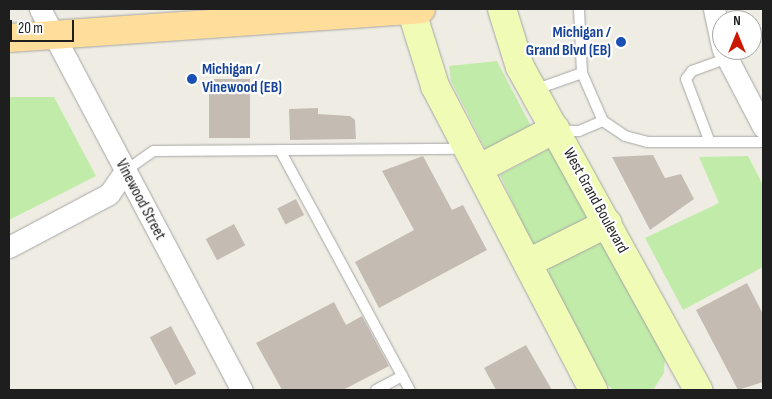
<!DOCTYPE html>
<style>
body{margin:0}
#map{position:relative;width:772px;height:399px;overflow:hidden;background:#efede3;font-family:"Sofia Sans Condensed",sans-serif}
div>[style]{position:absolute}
.grass>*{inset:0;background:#c1eba8}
.building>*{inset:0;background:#c4bcb3;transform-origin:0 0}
.roads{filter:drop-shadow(0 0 1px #a5a5a5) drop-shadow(0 0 1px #a5a5a5)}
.lane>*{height:10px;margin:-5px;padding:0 5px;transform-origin:5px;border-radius:5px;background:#fff}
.street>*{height:21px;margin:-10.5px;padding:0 10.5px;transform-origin:10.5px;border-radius:10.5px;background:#fff}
.secondary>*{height:28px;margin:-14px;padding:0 14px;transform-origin:14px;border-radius:14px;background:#f0fbb6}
.primary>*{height:28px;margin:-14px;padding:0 14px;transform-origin:14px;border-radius:14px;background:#fede9a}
.dots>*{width:14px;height:14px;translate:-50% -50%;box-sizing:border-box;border:2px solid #fff;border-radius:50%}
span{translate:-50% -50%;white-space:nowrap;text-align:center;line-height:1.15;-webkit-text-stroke:4.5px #fff;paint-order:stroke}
.transit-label{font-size:16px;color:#164399;font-weight:700}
.right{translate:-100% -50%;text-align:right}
.left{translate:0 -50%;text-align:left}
.street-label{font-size:16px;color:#1e1e1e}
.frame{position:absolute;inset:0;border:10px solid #1e1e1e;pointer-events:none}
.north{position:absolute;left:712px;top:10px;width:50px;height:50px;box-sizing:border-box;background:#fff;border:1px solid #a5a5a5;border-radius:50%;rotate:0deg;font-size:14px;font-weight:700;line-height:20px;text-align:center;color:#1e1e1e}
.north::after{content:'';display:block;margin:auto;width:18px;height:22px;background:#cc1700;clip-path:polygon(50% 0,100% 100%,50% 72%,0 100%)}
.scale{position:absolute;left:10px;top:20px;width:64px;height:22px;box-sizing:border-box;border:2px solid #1e1e1e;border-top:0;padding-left:6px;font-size:15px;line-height:18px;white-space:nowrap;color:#1e1e1e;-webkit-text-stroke:4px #fff;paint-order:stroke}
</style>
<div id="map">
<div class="grass">
<i style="clip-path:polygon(497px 61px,532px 128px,486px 150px,451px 81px,449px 66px)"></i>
<i style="clip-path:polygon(9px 97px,54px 97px,96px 176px,9px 220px)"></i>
<i style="clip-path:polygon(552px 147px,593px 220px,533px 246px,500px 175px)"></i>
<i style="clip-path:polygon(748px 156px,763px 185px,763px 267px,683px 310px,645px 238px,719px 203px,699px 157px)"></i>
<i style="clip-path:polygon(596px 243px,604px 244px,665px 355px,664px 373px,653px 390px,613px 390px,605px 382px,548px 276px,550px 266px)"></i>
</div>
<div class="building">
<i style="left:250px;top:79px;width:59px;height:41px;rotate:90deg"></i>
<i style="clip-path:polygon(318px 108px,318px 114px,350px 116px,355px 120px,356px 139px,290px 140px,289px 109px)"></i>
<i style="clip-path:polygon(653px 155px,665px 178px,681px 174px,694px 199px,650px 230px,612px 157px)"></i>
<i style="clip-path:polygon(423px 156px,452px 210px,463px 205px,487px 250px,379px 308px,355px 262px,414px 230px,382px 171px)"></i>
<i style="left:296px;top:199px;width:18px;height:21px;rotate:63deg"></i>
<i style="left:234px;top:224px;width:24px;height:32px;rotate:62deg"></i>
<i style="clip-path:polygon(747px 283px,763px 314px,763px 382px,738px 390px,696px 310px)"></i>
<i style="clip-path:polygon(334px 302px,346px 325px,362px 316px,389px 366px,343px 390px,282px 390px,256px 343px)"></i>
<i style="left:171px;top:326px;width:54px;height:24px;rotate:62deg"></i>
<i style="clip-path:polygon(526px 345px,552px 390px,496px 390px,484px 368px)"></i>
</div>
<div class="roads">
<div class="lane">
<i style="left:582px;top:73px;width:52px;rotate:66.4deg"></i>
<i style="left:534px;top:90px;width:51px;rotate:-19.5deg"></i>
<i style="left:582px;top:73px;width:64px;rotate:-92.7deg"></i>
<i style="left:557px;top:130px;width:22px;rotate:3deg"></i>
<i style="left:579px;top:131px;width:26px;rotate:-23deg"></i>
<i style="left:603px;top:121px;width:27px;rotate:34deg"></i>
<i style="left:625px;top:136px;width:23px;rotate:15deg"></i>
<i style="left:647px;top:142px;width:116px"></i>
<i style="left:709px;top:140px;width:65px;rotate:-110.7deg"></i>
<i style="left:686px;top:79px;width:10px;rotate:-53deg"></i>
<i style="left:692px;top:71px;width:37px;rotate:-20deg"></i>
<i style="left:280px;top:150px;width:273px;rotate:61.6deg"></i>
<i style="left:125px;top:171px;width:35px;rotate:-35deg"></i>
<i style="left:154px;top:151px;width:310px;rotate:-0.4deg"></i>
<i style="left:376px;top:390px;width:30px;rotate:-28deg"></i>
</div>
<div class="street">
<i style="left:40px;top:9px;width:431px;rotate:62.1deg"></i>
<i style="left:714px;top:9px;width:40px;rotate:78deg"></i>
<i style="left:723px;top:50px;width:87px;rotate:62.5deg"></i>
<i style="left:9px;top:247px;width:113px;rotate:-27.9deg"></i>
<i style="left:109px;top:194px;width:28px;rotate:-55deg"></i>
</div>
<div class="secondary">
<i style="left:411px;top:9px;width:81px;rotate:72.7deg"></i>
<i style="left:435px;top:86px;width:343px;rotate:62.5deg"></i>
<i style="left:502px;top:9px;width:61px;rotate:72.8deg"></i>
<i style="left:520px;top:67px;width:369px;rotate:61.1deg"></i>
<i style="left:480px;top:168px;width:85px;rotate:-27.5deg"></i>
<i style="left:528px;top:263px;width:89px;rotate:-26.6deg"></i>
</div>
<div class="primary">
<i style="left:9px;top:38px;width:413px;rotate:-4deg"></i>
</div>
</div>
<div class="dots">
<i style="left:621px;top:42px;background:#1a4fb4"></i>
<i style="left:192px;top:79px;background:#1a4fb4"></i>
</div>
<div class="transit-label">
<span class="right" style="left:611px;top:42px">Michigan /<br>Grand Blvd (EB)</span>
<span class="left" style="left:202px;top:79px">Michigan /<br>Vinewood (EB)</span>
</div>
<div class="street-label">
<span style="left:140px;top:200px;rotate:62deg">Vinewood Street</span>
<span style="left:595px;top:201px;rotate:61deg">West Grand Boulevard</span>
</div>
<div class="frame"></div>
<div class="north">N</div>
<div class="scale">20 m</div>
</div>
